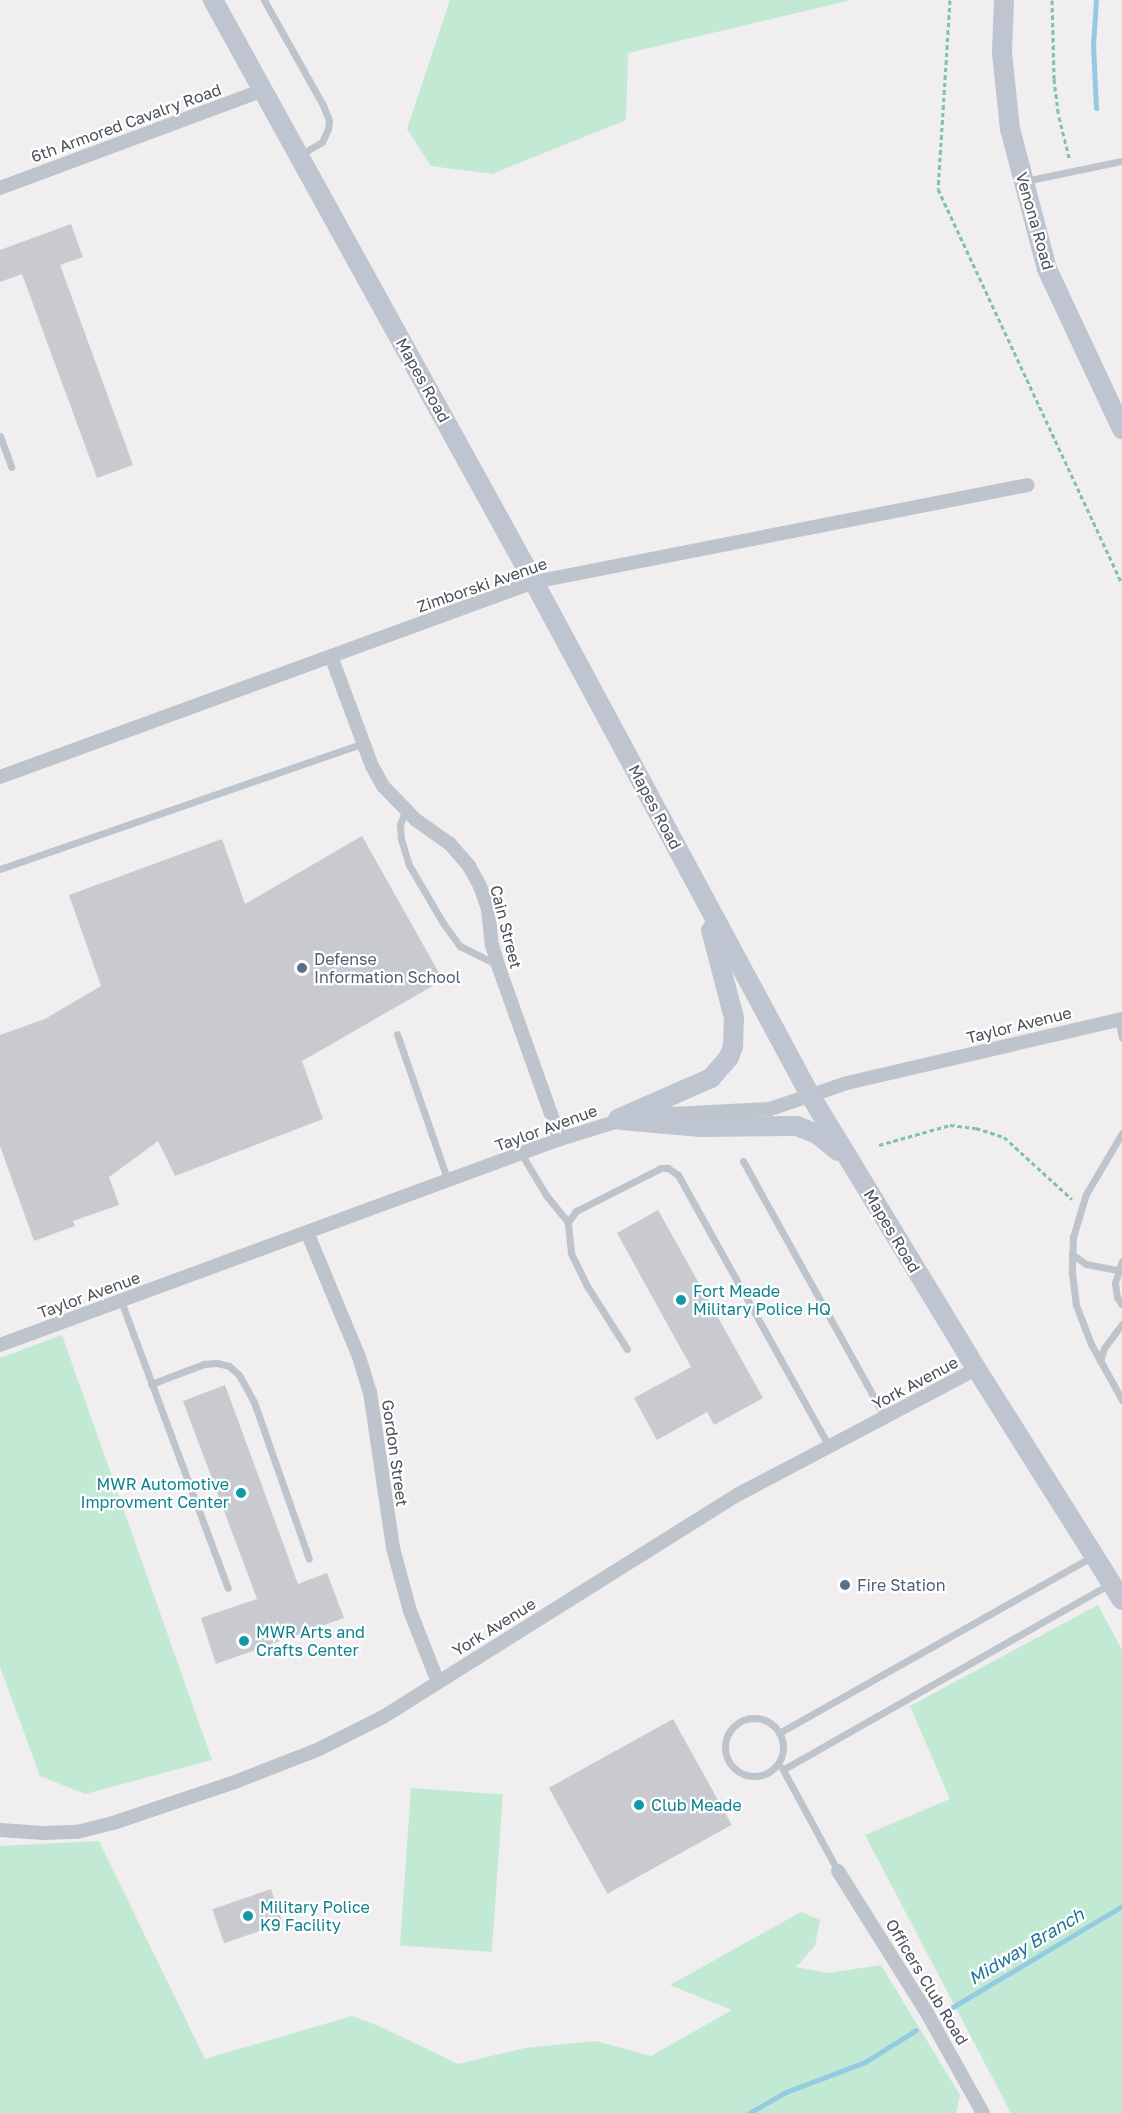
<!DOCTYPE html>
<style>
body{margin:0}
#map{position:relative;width:1122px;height:2113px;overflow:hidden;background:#f0eeee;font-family:"Golos Text",sans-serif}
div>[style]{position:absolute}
.green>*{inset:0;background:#c2e9d4;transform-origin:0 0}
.stream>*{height:5px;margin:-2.5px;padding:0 2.5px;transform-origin:2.5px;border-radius:2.5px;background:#94cbe1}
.building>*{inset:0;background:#c9cad0;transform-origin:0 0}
.path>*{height:3px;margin-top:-1.5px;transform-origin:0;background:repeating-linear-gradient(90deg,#7ec3a5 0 4.5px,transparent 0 7.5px)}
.lane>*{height:7px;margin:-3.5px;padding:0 3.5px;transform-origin:3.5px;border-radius:3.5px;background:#bec4cb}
.lane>.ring{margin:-3.5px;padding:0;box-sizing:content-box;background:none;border:7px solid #bec4cb;border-radius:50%}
.street>*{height:14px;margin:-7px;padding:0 7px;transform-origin:7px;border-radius:7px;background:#bec4cb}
.secondary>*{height:20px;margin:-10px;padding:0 10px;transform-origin:10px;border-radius:10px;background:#bec5d0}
.dots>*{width:16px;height:16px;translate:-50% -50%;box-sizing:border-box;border:3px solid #fff;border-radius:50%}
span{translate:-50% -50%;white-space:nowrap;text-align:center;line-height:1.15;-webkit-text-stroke:4.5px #fff;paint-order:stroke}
.street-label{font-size:16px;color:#495059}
.service-label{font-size:16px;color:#4e5e75}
.left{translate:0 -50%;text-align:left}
.culture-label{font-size:16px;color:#0d838f}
.right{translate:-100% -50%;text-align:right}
.water-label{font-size:18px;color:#1e7597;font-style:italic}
</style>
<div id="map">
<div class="green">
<i style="clip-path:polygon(450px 0,851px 0,628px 53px,626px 120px,492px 174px,431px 166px,407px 129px)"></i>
<i style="clip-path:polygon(62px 1335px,212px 1760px,85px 1794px,40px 1776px,0 1667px,0 1358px)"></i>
<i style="clip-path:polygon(1098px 1605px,1122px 1650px,1122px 2113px,1011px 2113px,865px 1835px,950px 1799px,910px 1706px)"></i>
<i style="left:411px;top:1788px;width:92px;height:158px;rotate:4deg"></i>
<i style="clip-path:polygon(99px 1841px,205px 2059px,352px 2016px,379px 2026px,458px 2064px,525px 2048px,596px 2041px,651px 2056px,732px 2010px,670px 1985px,801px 1912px,820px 1920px,815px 1946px,796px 1967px,828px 1973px,881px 1965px,960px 2095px,956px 2113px,0 2113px,0 1846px)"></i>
</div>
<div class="stream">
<i style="left:1096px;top:108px;width:63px;rotate:-92.7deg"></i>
<i style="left:1093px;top:45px;width:45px;rotate:-86.2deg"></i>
<i style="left:946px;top:2011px;width:205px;rotate:-30.8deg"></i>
<i style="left:749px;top:2113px;width:43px;rotate:-29.6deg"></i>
<i style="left:786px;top:2092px;width:85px;rotate:-20.8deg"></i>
<i style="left:865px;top:2062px;width:60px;rotate:-32.1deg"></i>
</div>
<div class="building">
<i style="clip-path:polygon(71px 224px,83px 257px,60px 265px,133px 465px,97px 478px,22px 274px,0 282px,0 250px)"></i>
<i style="clip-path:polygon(362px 836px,443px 980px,302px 1061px,323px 1119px,175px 1176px,158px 1141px,109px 1177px,119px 1205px,73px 1221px,75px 1226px,34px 1241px,0 1146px,0 1035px,45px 1019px,101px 986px,69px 895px,222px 839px,245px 904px)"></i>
<i style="clip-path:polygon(658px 1210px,763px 1398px,714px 1425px,707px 1412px,657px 1440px,634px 1398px,691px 1367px,617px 1233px)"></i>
<i style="clip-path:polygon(225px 1385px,298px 1584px,327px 1573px,344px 1618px,216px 1664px,201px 1618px,257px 1599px,183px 1401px)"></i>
<i style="left:673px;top:1719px;width:121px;height:142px;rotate:61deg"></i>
<i style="left:271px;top:1889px;width:36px;height:62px;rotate:71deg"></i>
</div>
<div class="path">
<i style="left:950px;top:0;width:189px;rotate:93.6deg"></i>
<i style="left:938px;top:189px;width:435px;rotate:65deg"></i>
<i style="left:1052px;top:0;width:79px;rotate:88.5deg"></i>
<i style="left:1054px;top:79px;width:38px;rotate:83deg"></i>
<i style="left:1059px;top:117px;width:45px;rotate:76deg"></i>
<i style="left:879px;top:1145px;width:74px;rotate:-15.7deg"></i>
<i style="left:950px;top:1125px;width:26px;rotate:7deg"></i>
<i style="left:976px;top:1128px;width:29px;rotate:18deg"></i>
<i style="left:1004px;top:1137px;width:92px;rotate:42.4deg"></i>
</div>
<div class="lane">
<i style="left:264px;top:0;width:120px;rotate:60.7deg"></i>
<i style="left:323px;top:105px;width:17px;rotate:69deg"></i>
<i style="left:329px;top:121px;width:8px;rotate:97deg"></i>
<i style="left:328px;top:129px;width:14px;rotate:115deg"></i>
<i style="left:322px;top:142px;width:24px;rotate:150deg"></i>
<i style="left:1025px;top:181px;width:99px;rotate:-11.7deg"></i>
<i style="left:0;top:436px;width:33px;rotate:70deg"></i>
<i style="left:405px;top:811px;width:15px;rotate:110deg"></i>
<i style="left:400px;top:825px;width:14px;rotate:86deg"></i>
<i style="left:401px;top:839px;width:27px;rotate:73deg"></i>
<i style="left:409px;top:865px;width:67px;rotate:59.6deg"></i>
<i style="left:443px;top:923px;width:29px;rotate:54deg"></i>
<i style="left:460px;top:946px;width:40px;rotate:26.6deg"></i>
<i style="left:0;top:869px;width:384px;rotate:-19.1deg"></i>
<i style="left:1118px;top:1019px;width:19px;rotate:78deg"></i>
<i style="left:397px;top:1034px;width:156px;rotate:70.9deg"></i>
<i style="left:1122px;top:1133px;width:71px;rotate:120.5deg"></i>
<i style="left:1086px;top:1194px;width:45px;rotate:106.8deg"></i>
<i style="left:1073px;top:1237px;width:36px;rotate:92deg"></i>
<i style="left:1072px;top:1273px;width:32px;rotate:83deg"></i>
<i style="left:1076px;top:1305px;width:42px;rotate:69deg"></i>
<i style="left:1091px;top:1344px;width:64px;rotate:61deg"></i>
<i style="left:522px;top:1155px;width:47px;rotate:59deg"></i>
<i style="left:546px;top:1195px;width:35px;rotate:51deg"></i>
<i style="left:743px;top:1161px;width:293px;rotate:61deg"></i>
<i style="left:1072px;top:1254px;width:17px;rotate:36deg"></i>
<i style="left:1086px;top:1264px;width:32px;rotate:11deg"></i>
<i style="left:1122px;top:1261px;width:23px;rotate:108deg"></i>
<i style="left:1115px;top:1283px;width:14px;rotate:82deg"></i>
<i style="left:1117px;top:1297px;width:9px;rotate:58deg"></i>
<i style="left:121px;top:1301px;width:306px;rotate:69.6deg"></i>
<i style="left:627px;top:1349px;width:75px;rotate:-122.4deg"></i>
<i style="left:587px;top:1286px;width:37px;rotate:-116deg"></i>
<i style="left:571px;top:1253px;width:31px;rotate:-96deg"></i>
<i style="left:568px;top:1222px;width:14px;rotate:-54deg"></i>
<i style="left:576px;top:1211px;width:95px;rotate:-26.8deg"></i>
<i style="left:661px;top:1168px;width:7px"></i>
<i style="left:668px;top:1168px;width:12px;rotate:35deg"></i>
<i style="left:678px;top:1175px;width:310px;rotate:60.9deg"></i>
<i style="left:1100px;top:1361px;width:14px;rotate:-73deg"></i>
<i style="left:1104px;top:1348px;width:30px;rotate:-53deg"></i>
<i style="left:151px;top:1384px;width:57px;rotate:-20.7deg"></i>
<i style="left:204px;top:1364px;width:13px;rotate:-4deg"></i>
<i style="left:217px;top:1363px;width:12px;rotate:14deg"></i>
<i style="left:229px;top:1366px;width:13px;rotate:42deg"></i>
<i style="left:239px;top:1375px;width:31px;rotate:61deg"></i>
<i style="left:254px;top:1402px;width:166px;rotate:70.7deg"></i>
<i class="ring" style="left:725px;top:1718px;width:51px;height:51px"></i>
<i style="left:779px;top:1733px;width:360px;rotate:-29.4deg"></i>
<i style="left:782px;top:1768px;width:117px;rotate:61.5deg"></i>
<i style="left:784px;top:1769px;width:375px;rotate:-29.6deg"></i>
</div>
<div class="street">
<i style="left:0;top:188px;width:281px;rotate:-20.4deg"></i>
<i style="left:331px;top:656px;width:117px;rotate:69.6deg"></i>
<i style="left:372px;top:766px;width:23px;rotate:61deg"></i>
<i style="left:383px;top:786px;width:47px;rotate:45.9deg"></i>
<i style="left:416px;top:820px;width:42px;rotate:35.2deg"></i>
<i style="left:450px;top:844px;width:29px;rotate:49deg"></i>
<i style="left:469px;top:866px;width:23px;rotate:61deg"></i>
<i style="left:480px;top:886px;width:24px;rotate:71deg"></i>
<i style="left:488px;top:909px;width:36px;rotate:84deg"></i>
<i style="left:492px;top:945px;width:24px;rotate:73deg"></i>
<i style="left:499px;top:968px;width:182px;rotate:70.4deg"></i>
<i style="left:0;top:777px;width:568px;rotate:-20.06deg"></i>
<i style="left:534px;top:582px;width:503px;rotate:-11.11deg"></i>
<i style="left:650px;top:1115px;width:120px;rotate:-2.9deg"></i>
<i style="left:770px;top:1109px;width:81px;rotate:-18.7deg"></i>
<i style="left:847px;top:1083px;width:282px;rotate:-13.1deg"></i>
<i style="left:307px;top:1232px;width:135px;rotate:67.4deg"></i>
<i style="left:359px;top:1357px;width:37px;rotate:73deg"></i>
<i style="left:370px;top:1392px;width:158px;rotate:81.6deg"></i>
<i style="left:393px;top:1548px;width:65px;rotate:74.9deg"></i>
<i style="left:410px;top:1611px;width:76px;rotate:68.5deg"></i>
<i style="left:0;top:1345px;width:597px;rotate:-20.2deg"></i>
<i style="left:560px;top:1139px;width:68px;rotate:-17.1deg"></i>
<i style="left:0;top:1830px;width:44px;rotate:3.9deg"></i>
<i style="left:44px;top:1833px;width:33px;rotate:-2deg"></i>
<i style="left:77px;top:1832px;width:37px;rotate:-14deg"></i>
<i style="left:113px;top:1823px;width:129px;rotate:-18.6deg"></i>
<i style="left:235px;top:1782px;width:90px;rotate:-21.4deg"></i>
<i style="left:319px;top:1749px;width:72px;rotate:-26.6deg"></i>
<i style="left:383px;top:1717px;width:418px;rotate:-32.1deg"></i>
<i style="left:737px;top:1495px;width:270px;rotate:-27.8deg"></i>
<i style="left:838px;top:1871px;width:168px;rotate:57.9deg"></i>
<i style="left:927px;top:2013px;width:115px;rotate:60.8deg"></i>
</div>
<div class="secondary">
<i style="left:213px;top:0;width:665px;rotate:61.12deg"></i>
<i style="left:534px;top:582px;width:583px;rotate:61.72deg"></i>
<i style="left:810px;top:1095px;width:306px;rotate:58.7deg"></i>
<i style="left:969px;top:1357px;width:287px;rotate:57.8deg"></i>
<i style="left:1004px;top:0;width:53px;rotate:92.2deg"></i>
<i style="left:1002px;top:53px;width:76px;rotate:84deg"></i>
<i style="left:1010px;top:129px;width:145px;rotate:75.2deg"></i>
<i style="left:1047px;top:269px;width:177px;rotate:64.9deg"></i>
<i style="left:618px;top:1119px;width:102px;rotate:-23.8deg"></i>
<i style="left:711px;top:1078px;width:28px;rotate:-49deg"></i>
<i style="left:729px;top:1057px;width:12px;rotate:-70deg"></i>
<i style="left:733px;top:1046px;width:28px;rotate:-88deg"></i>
<i style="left:734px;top:1018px;width:91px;rotate:-104.6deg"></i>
<i style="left:621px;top:1120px;width:80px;rotate:5deg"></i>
<i style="left:701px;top:1127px;width:96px;rotate:-0.6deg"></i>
<i style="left:797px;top:1126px;width:22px;rotate:22deg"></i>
<i style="left:817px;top:1134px;width:27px;rotate:39deg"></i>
</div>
<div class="dots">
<i style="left:302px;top:968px;background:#5c6f8a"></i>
<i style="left:681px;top:1300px;background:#0f9aa8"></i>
<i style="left:241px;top:1493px;background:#0f9aa8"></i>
<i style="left:845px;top:1585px;background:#5c6f8a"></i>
<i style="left:244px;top:1641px;background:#0f9aa8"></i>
<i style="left:639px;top:1805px;background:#0f9aa8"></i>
<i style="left:248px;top:1916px;background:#0f9aa8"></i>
</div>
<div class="street-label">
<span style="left:126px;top:123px;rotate:-20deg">6th Armored Cavalry Road</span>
<span style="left:1035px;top:221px;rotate:74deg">Venona Road</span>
<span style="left:423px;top:380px;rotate:61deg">Mapes Road</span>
<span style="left:482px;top:585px;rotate:-19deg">Zimborski Avenue</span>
<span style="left:655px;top:807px;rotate:62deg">Mapes Road</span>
<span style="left:506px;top:927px;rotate:76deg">Cain Street</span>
<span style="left:1019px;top:1025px;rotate:-14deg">Taylor Avenue</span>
<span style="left:546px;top:1128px;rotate:-20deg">Taylor Avenue</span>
<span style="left:892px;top:1231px;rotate:59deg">Mapes Road</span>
<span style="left:89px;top:1295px;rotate:-20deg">Taylor Avenue</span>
<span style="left:915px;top:1383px;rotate:-28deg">York Avenue</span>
<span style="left:395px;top:1453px;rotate:82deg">Gordon Street</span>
<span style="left:494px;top:1627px;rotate:-32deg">York Avenue</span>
<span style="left:927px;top:1982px;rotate:59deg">Officers Club Road</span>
</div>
<div class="service-label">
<span class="left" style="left:314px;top:968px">Defense<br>Information School</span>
<span class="left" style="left:857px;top:1585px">Fire Station</span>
</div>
<div class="culture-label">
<span class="left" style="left:693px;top:1300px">Fort Meade<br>Military Police HQ</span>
<span class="right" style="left:229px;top:1493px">MWR Automotive<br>Improvment Center</span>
<span class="left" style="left:256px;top:1641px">MWR Arts and<br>Crafts Center</span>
<span class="left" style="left:651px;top:1805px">Club Meade</span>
<span class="left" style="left:260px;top:1916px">Military Police<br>K9 Facility</span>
</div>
<div class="water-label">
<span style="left:1026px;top:1946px;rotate:-31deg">Midway Branch</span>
</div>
</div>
